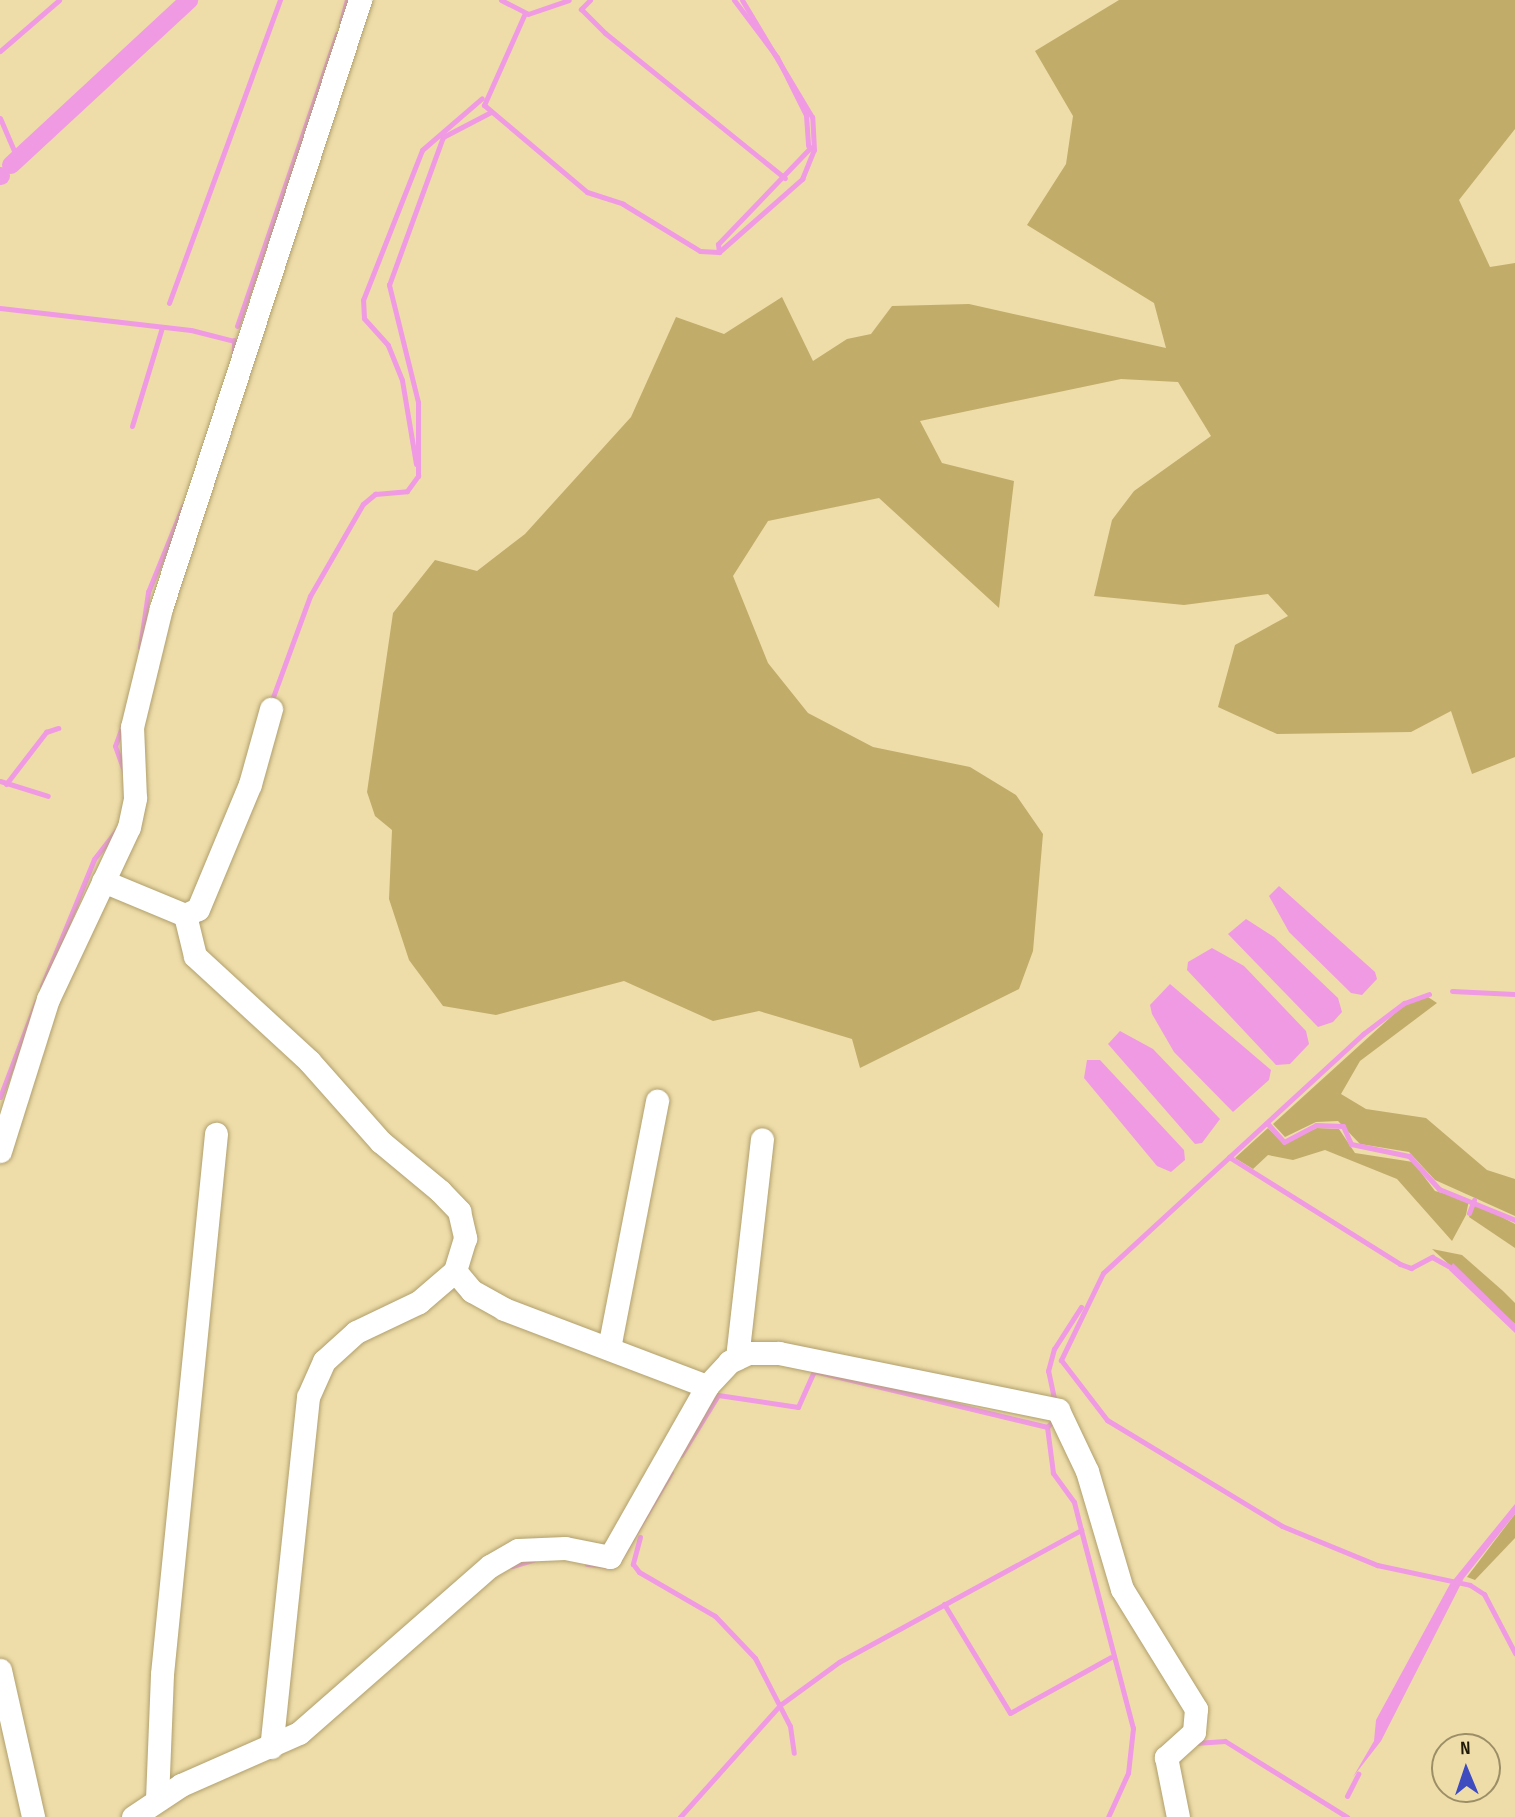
<!DOCTYPE html>
<style>
body{margin:0}
#map{position:relative;width:1515px;height:1817px;overflow:hidden;background:#eedda9;font-family:"Sofia Sans Condensed",sans-serif}
div>[style]{position:absolute}
.green>*{inset:0;background:#c1ac6a}
.water>*{inset:0;background:#f09ae3}
.stream>*{height:5px;margin:-2.5px;padding:0 2.5px;transform-origin:2.5px;border-radius:2.5px;background:#f09ae3}
.canal>*{height:18px;margin:-9px;padding:0 9px;transform-origin:9px;border-radius:9px;background:#f09ae3}
.roads{filter:drop-shadow(0 0 2px #b1a06e) drop-shadow(0 0 2px #b1a06e)}
.minor>*{height:23px;margin:-11.5px;padding:0 11.5px;transform-origin:11.5px;border-radius:11.5px;background:#fff}
span{translate:-50% -50%;white-space:nowrap;text-align:center;line-height:1.15;-webkit-text-stroke:7px #eedda9;paint-order:stroke}
.north{position:absolute;left:1431px;top:1733px;width:70px;height:70px;box-sizing:border-box;background:#eedda9;border:2px solid #9c8f67;border-radius:50%;rotate:358deg;font-size:19px;font-weight:700;line-height:28px;text-align:center;color:#201905}
.north::after{content:'';display:block;margin:auto;width:24px;height:32px;background:#3e4cc0;clip-path:polygon(50% 0,100% 100%,50% 72%,0 100%)}
</style>
<div id="map">
<div class="green">
<i style="clip-path:polygon(1119px 0,1515px 0,1515px 129px,1459px 200px,1490px 267px,1515px 263px,1515px 757px,1472px 774px,1451px 711px,1411px 732px,1277px 734px,1218px 707px,1235px 645px,1288px 616px,1268px 594px,1184px 605px,1094px 596px,1112px 520px,1134px 491px,1211px 436px,1178px 382px,1121px 379px,920px 421px,942px 463px,1014px 481px,999px 608px,879px 498px,768px 521px,733px 576px,768px 663px,808px 713px,873px 747px,970px 767px,1016px 795px,1043px 834px,1033px 951px,1019px 989px,860px 1068px,852px 1039px,759px 1011px,713px 1021px,624px 981px,496px 1015px,443px 1006px,409px 960px,389px 899px,392px 830px,375px 816px,367px 792px,393px 613px,435px 560px,477px 571px,525px 534px,631px 417px,676px 317px,724px 334px,782px 297px,813px 361px,847px 339px,871px 334px,892px 306px,969px 304px,1166px 348px,1154px 303px,1027px 225px,1066px 164px,1073px 116px,1035px 51px)"></i>
<i style="clip-path:polygon(1428px 997px,1437px 1003px,1360px 1061px,1341px 1094px,1366px 1109px,1426px 1118px,1487px 1170px,1515px 1179px,1515px 1216px,1435px 1180px,1409px 1152px,1360px 1144px,1338px 1121px,1316px 1122px,1285px 1137px,1273px 1124px,1404px 1005px)"></i>
<i style="clip-path:polygon(1268px 1128px,1283px 1143px,1317px 1128px,1339px 1129px,1355px 1153px,1413px 1162px,1435px 1191px,1469px 1200px,1466px 1215px,1452px 1241px,1397px 1179px,1325px 1150px,1293px 1160px,1268px 1155px,1253px 1169px,1235px 1158px)"></i>
<i style="clip-path:polygon(1475px 1203px,1515px 1224px,1515px 1248px,1469px 1217px)"></i>
<i style="clip-path:polygon(1432px 1249px,1462px 1255px,1503px 1291px,1515px 1303px,1515px 1324px)"></i>
<i style="clip-path:polygon(1515px 1514px,1515px 1538px,1475px 1580px,1467px 1577px)"></i>
</div>
<div class="water">
<i style="clip-path:polygon(1279px 886px,1375px 972px,1377px 979px,1362px 995px,1351px 993px,1289px 932px,1269px 896px)"></i>
<i style="clip-path:polygon(1246px 919px,1274px 937px,1338px 998px,1342px 1012px,1333px 1022px,1318px 1027px,1228px 934px)"></i>
<i style="clip-path:polygon(1212px 948px,1244px 966px,1306px 1031px,1309px 1044px,1290px 1064px,1276px 1065px,1187px 970px,1188px 962px)"></i>
<i style="clip-path:polygon(1170px 984px,1271px 1070px,1269px 1080px,1233px 1112px,1174px 1052px,1152px 1014px,1150px 1005px)"></i>
<i style="clip-path:polygon(1120px 1031px,1153px 1049px,1220px 1119px,1202px 1143px,1195px 1144px,1108px 1044px)"></i>
<i style="clip-path:polygon(1087px 1060px,1100px 1060px,1184px 1150px,1185px 1160px,1171px 1172px,1157px 1166px,1084px 1078px)"></i>
<i style="clip-path:polygon(1453px 1263px,1515px 1324px,1515px 1333px,1449px 1270px)"></i>
<i style="clip-path:polygon(1515px 1504px,1515px 1514px,1464px 1578px,1381px 1741px,1353px 1777px,1374px 1741px,1376px 1720px,1450px 1584px)"></i>
</div>
<div class="stream">
<i style="left:501px;top:0;width:30px;rotate:27deg"></i>
<i style="left:528px;top:14px;width:43px;rotate:-18.9deg"></i>
<i style="left:590px;top:0;width:13px;rotate:135deg"></i>
<i style="left:581px;top:9px;width:34px;rotate:45deg"></i>
<i style="left:605px;top:33px;width:231px;rotate:38.9deg"></i>
<i style="left:734px;top:0;width:71px;rotate:53deg"></i>
<i style="left:777px;top:57px;width:65px;rotate:63.4deg"></i>
<i style="left:806px;top:115px;width:31px;rotate:86deg"></i>
<i style="left:525px;top:13px;width:101px;rotate:114deg"></i>
<i style="left:484px;top:105px;width:135px;rotate:40.2deg"></i>
<i style="left:587px;top:192px;width:38px;rotate:18deg"></i>
<i style="left:623px;top:204px;width:90px;rotate:31.4deg"></i>
<i style="left:700px;top:251px;width:19px;rotate:3deg"></i>
<i style="left:719px;top:252px;width:111px;rotate:-41.3deg"></i>
<i style="left:802px;top:179px;width:31px;rotate:-68deg"></i>
<i style="left:814px;top:150px;width:33px;rotate:-93deg"></i>
<i style="left:812px;top:117px;width:136px;rotate:-120.9deg"></i>
<i style="left:341px;top:22px;width:23px;rotate:-75deg"></i>
<i style="left:0;top:51px;width:78px;rotate:-40.8deg"></i>
<i style="left:0;top:118px;width:46px;rotate:66.8deg"></i>
<i style="left:719px;top:252px;width:8px;rotate:-97deg"></i>
<i style="left:718px;top:244px;width:134px;rotate:-46.2deg"></i>
<i style="left:169px;top:303px;width:323px;rotate:-69.9deg"></i>
<i style="left:0;top:308px;width:192px;rotate:6.6deg"></i>
<i style="left:191px;top:330px;width:44px;rotate:14.3deg"></i>
<i style="left:237px;top:326px;width:309px;rotate:-71.1deg"></i>
<i style="left:234px;top:355px;width:15px;rotate:-90deg"></i>
<i style="left:132px;top:426px;width:103px;rotate:-73.1deg"></i>
<i style="left:416px;top:464px;width:85px;rotate:-99.5deg"></i>
<i style="left:402px;top:380px;width:38px;rotate:-112deg"></i>
<i style="left:388px;top:345px;width:36px;rotate:-132deg"></i>
<i style="left:364px;top:318px;width:18px;rotate:-93deg"></i>
<i style="left:363px;top:300px;width:161px;rotate:-68.5deg"></i>
<i style="left:422px;top:150px;width:79px;rotate:-40.9deg"></i>
<i style="left:140px;top:647px;width:56px;rotate:-81.7deg"></i>
<i style="left:148px;top:592px;width:93px;rotate:-67.9deg"></i>
<i style="left:273px;top:697px;width:108px;rotate:-69.9deg"></i>
<i style="left:310px;top:596px;width:106px;rotate:-60.1deg"></i>
<i style="left:363px;top:504px;width:16px;rotate:-40deg"></i>
<i style="left:375px;top:494px;width:32px;rotate:-5deg"></i>
<i style="left:407px;top:491px;width:19px;rotate:-54deg"></i>
<i style="left:418px;top:476px;width:74px;rotate:-90deg"></i>
<i style="left:418px;top:402px;width:121px;rotate:-103.9deg"></i>
<i style="left:389px;top:285px;width:158px;rotate:-70deg"></i>
<i style="left:443px;top:137px;width:54px;rotate:-27.5deg"></i>
<i style="left:123px;top:724px;width:23px;rotate:110deg"></i>
<i style="left:115px;top:746px;width:27px;rotate:70deg"></i>
<i style="left:0;top:781px;width:50px;rotate:17.4deg"></i>
<i style="left:6px;top:784px;width:66px;rotate:-52.4deg"></i>
<i style="left:46px;top:732px;width:13px;rotate:-18deg"></i>
<i style="left:42px;top:986px;width:137px;rotate:-67.7deg"></i>
<i style="left:94px;top:859px;width:37px;rotate:-52deg"></i>
<i style="left:1452px;top:991px;width:63px;rotate:2.7deg"></i>
<i style="left:1429px;top:994px;width:27px;rotate:160deg"></i>
<i style="left:1404px;top:1003px;width:51px;rotate:142.9deg"></i>
<i style="left:1363px;top:1034px;width:353px;rotate:137.4deg"></i>
<i style="left:1103px;top:1273px;width:97px;rotate:115.8deg"></i>
<i style="left:1061px;top:1360px;width:76px;rotate:52.5deg"></i>
<i style="left:1107px;top:1420px;width:205px;rotate:31.2deg"></i>
<i style="left:1282px;top:1526px;width:103px;rotate:22.3deg"></i>
<i style="left:1377px;top:1565px;width:95px;rotate:12.1deg"></i>
<i style="left:1470px;top:1585px;width:17px;rotate:33deg"></i>
<i style="left:1484px;top:1594px;width:67px;rotate:62.3deg"></i>
<i style="left:0;top:1097px;width:102px;rotate:-69.2deg"></i>
<i style="left:1267px;top:1123px;width:25px;rotate:48deg"></i>
<i style="left:1284px;top:1142px;width:36px;rotate:-28deg"></i>
<i style="left:1316px;top:1125px;width:27px;rotate:2deg"></i>
<i style="left:1343px;top:1126px;width:20px;rotate:66deg"></i>
<i style="left:1351px;top:1144px;width:59px;rotate:11.7deg"></i>
<i style="left:1409px;top:1156px;width:45px;rotate:47.7deg"></i>
<i style="left:1439px;top:1189px;width:82px;rotate:22.2deg"></i>
<i style="left:1229px;top:1157px;width:202px;rotate:32deg"></i>
<i style="left:1400px;top:1264px;width:12px;rotate:20deg"></i>
<i style="left:1411px;top:1268px;width:24px;rotate:-28deg"></i>
<i style="left:1432px;top:1257px;width:26px;rotate:29deg"></i>
<i style="left:1469px;top:1213px;width:14px;rotate:-69deg"></i>
<i style="left:1055px;top:1403px;width:33px;rotate:-102deg"></i>
<i style="left:1048px;top:1371px;width:23px;rotate:-75deg"></i>
<i style="left:1054px;top:1349px;width:50px;rotate:-57.3deg"></i>
<i style="left:681px;top:1455px;width:70px;rotate:-58.3deg"></i>
<i style="left:718px;top:1395px;width:81px;rotate:8.5deg"></i>
<i style="left:798px;top:1407px;width:39px;rotate:-66deg"></i>
<i style="left:814px;top:1371px;width:240px;rotate:13.5deg"></i>
<i style="left:1081px;top:1530px;width:205px;rotate:75.3deg"></i>
<i style="left:1133px;top:1728px;width:45px;rotate:96.3deg"></i>
<i style="left:1128px;top:1773px;width:48px;rotate:114.4deg"></i>
<i style="left:640px;top:1537px;width:28px;rotate:105deg"></i>
<i style="left:633px;top:1564px;width:10px;rotate:53deg"></i>
<i style="left:639px;top:1572px;width:88px;rotate:30.1deg"></i>
<i style="left:715px;top:1616px;width:58px;rotate:46.4deg"></i>
<i style="left:755px;top:1658px;width:76px;rotate:62.8deg"></i>
<i style="left:790px;top:1726px;width:27px;rotate:82deg"></i>
<i style="left:619px;top:1560px;width:102px;rotate:-59.4deg"></i>
<i style="left:587px;top:1564px;width:21px;rotate:5deg"></i>
<i style="left:512px;top:1566px;width:22px;rotate:-16deg"></i>
<i style="left:944px;top:1604px;width:127px;rotate:58.8deg"></i>
<i style="left:1010px;top:1713px;width:115px;rotate:-29deg"></i>
<i style="left:1195px;top:1743px;width:30px;rotate:-4deg"></i>
<i style="left:1225px;top:1741px;width:144px;rotate:31.9deg"></i>
<i style="left:1347px;top:1796px;width:25px;rotate:-63deg"></i>
<i style="left:680px;top:1817px;width:150px;rotate:-48.2deg"></i>
<i style="left:780px;top:1705px;width:73px;rotate:-36.1deg"></i>
<i style="left:839px;top:1662px;width:276px;rotate:-28.6deg"></i>
<i style="left:1081px;top:1530px;width:29px;rotate:-104deg"></i>
<i style="left:1074px;top:1502px;width:36px;rotate:-126deg"></i>
<i style="left:1053px;top:1473px;width:46px;rotate:-97.4deg"></i>
<i style="left:1047px;top:1427px;width:11px;rotate:-45deg"></i>
</div>
<div class="canal">
<i style="left:11px;top:165px;width:243px;rotate:-42.8deg"></i>
<i style="left:0;top:176px;width:1px"></i>
</div>
<div class="roads">
<div class="minor">
<i style="left:103px;top:881px;width:89px;rotate:22.5deg"></i>
<i style="left:185px;top:915px;width:14px;rotate:-25deg"></i>
<i style="left:198px;top:909px;width:135px;rotate:-67.4deg"></i>
<i style="left:250px;top:784px;width:78px;rotate:-74.4deg"></i>
<i style="left:185px;top:915px;width:42px;rotate:76.3deg"></i>
<i style="left:195px;top:956px;width:155px;rotate:42.6deg"></i>
<i style="left:309px;top:1061px;width:108px;rotate:48.4deg"></i>
<i style="left:381px;top:1142px;width:77px;rotate:39.7deg"></i>
<i style="left:440px;top:1191px;width:28px;rotate:46deg"></i>
<i style="left:459px;top:1211px;width:28px;rotate:77deg"></i>
<i style="left:465px;top:1238px;width:34px;rotate:107deg"></i>
<i style="left:455px;top:1271px;width:48px;rotate:139.3deg"></i>
<i style="left:419px;top:1302px;width:70px;rotate:154.5deg"></i>
<i style="left:356px;top:1332px;width:43px;rotate:137.8deg"></i>
<i style="left:324px;top:1361px;width:39px;rotate:114deg"></i>
<i style="left:308px;top:1397px;width:352px;rotate:96deg"></i>
<i style="left:0;top:1151px;width:159px;rotate:-72.5deg"></i>
<i style="left:48px;top:999px;width:190px;rotate:-64.8deg"></i>
<i style="left:129px;top:827px;width:30px;rotate:-78deg"></i>
<i style="left:135px;top:798px;width:71px;rotate:-92.4deg"></i>
<i style="left:132px;top:727px;width:122px;rotate:-76.3deg"></i>
<i style="left:161px;top:608px;width:640px;rotate:-71.88deg"></i>
<i style="left:455px;top:1271px;width:26px;rotate:50deg"></i>
<i style="left:472px;top:1291px;width:37px;rotate:29deg"></i>
<i style="left:504px;top:1309px;width:217px;rotate:20.8deg"></i>
<i style="left:609px;top:1348px;width:252px;rotate:-79deg"></i>
<i style="left:737px;top:1358px;width:220px;rotate:-83.5deg"></i>
<i style="left:0;top:1670px;width:151px;rotate:77.3deg"></i>
<i style="left:157px;top:1799px;width:125px;rotate:-87.7deg"></i>
<i style="left:162px;top:1674px;width:543px;rotate:-84.29deg"></i>
<i style="left:133px;top:1817px;width:58px;rotate:-33.7deg"></i>
<i style="left:181px;top:1785px;width:129px;rotate:-23.8deg"></i>
<i style="left:299px;top:1733px;width:254px;rotate:-41.2deg"></i>
<i style="left:490px;top:1566px;width:32px;rotate:-30deg"></i>
<i style="left:518px;top:1550px;width:47px;rotate:-2.4deg"></i>
<i style="left:565px;top:1548px;width:46px;rotate:11.3deg"></i>
<i style="left:610px;top:1557px;width:197px;rotate:-60.4deg"></i>
<i style="left:707px;top:1386px;width:33px;rotate:-47deg"></i>
<i style="left:729px;top:1362px;width:21px;rotate:-25deg"></i>
<i style="left:748px;top:1353px;width:31px"></i>
<i style="left:779px;top:1353px;width:285px;rotate:11.5deg"></i>
<i style="left:1058px;top:1410px;width:68px;rotate:64.6deg"></i>
<i style="left:1087px;top:1471px;width:123px;rotate:73.5deg"></i>
<i style="left:1122px;top:1589px;width:141px;rotate:58.3deg"></i>
<i style="left:1196px;top:1709px;width:23px;rotate:95deg"></i>
<i style="left:1194px;top:1732px;width:38px;rotate:138deg"></i>
<i style="left:1166px;top:1757px;width:61px;rotate:78.7deg"></i>
</div>
</div>
<div class="north">N</div>
</div>
